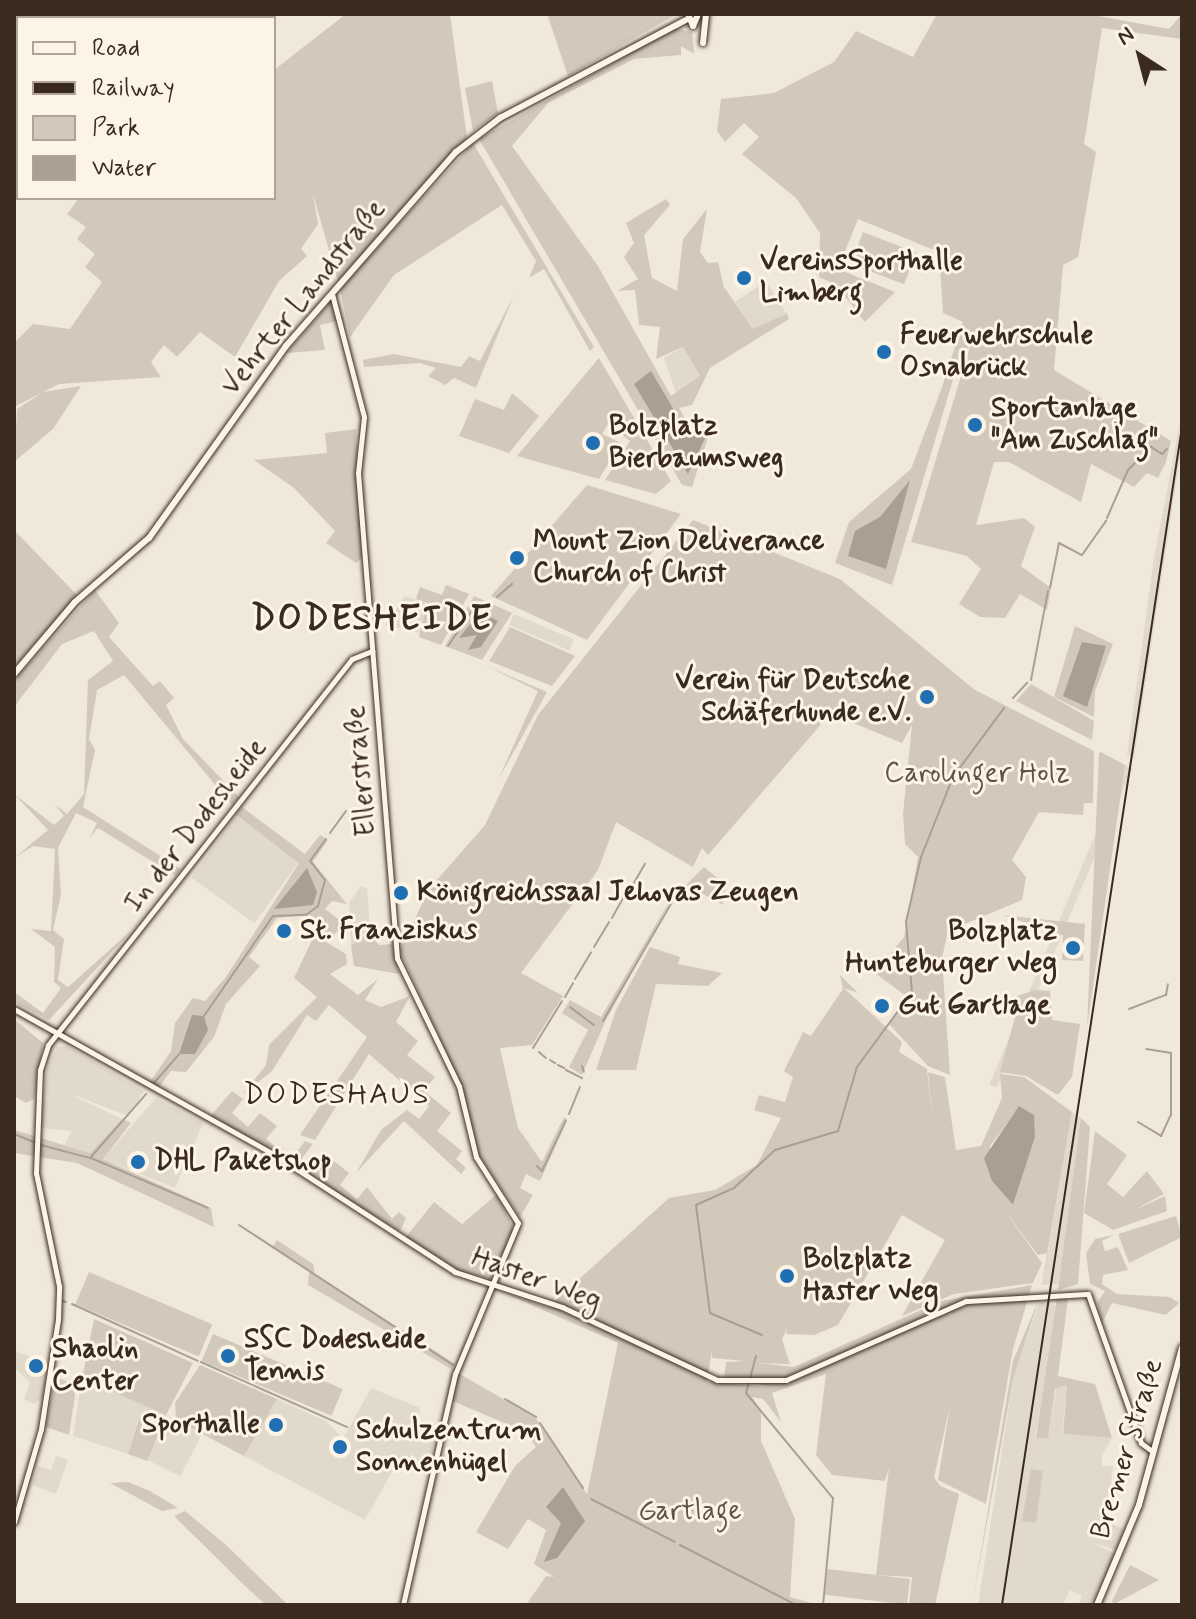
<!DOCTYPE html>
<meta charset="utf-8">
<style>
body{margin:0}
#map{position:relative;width:1196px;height:1619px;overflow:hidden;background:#f0e9d9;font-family:Mynerve,sans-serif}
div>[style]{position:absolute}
.built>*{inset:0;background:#e1d9c9;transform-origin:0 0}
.green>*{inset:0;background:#d2c9ba;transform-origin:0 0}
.water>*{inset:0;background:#aaa091}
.stream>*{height:2px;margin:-1px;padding:0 1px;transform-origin:1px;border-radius:1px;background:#aaa091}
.roads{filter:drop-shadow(0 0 2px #3b2a1e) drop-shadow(0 0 2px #3b2a1e)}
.tertiary>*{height:5px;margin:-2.5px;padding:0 2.5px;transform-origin:2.5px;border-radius:2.5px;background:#fcf5e5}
.secondary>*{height:6px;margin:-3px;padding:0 3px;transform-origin:3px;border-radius:3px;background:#fcf5e5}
.rail>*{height:2px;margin:-1px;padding:0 1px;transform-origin:1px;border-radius:1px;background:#3b2a1e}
.dots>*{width:22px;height:22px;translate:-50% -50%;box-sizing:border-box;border:4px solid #fcf5e5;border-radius:50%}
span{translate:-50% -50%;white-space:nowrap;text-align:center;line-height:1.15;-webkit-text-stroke:6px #fcf5e5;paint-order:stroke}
.poi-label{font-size:28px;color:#3b2a1e;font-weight:700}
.left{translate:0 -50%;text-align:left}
.right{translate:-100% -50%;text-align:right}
.street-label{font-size:28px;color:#3b2a1e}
.park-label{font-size:28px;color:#615245}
.neighbourhood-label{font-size:30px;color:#3b2a1e;letter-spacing:2px}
.district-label{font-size:36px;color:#3b2a1e;font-weight:700;letter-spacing:2px}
.frame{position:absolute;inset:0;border:16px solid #3b2a1e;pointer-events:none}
.legend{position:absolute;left:16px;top:16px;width:260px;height:184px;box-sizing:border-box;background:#fcf5e5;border:2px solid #afa495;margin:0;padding:10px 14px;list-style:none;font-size:24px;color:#3b2a1e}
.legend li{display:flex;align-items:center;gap:16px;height:40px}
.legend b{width:40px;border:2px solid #afa495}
.north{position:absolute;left:1100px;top:16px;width:80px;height:80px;-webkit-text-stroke:6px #fcf5e5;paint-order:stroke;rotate:324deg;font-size:22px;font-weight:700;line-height:32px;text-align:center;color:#3b2a1e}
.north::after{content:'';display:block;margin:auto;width:28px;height:36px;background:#3b2a1e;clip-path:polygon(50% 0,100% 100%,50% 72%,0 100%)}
</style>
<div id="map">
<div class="built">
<i style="clip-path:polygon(766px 281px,786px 313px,753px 329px,735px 302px)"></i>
<i style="clip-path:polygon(683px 347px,700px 377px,676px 393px,664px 358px)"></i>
<i style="clip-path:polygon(1182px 412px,1182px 445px,1134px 758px,1127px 755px,1154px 558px)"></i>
<i style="clip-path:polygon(405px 596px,426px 603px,420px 633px,385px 625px)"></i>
<i style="left:514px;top:614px;width:65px;height:12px;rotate:23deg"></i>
<i style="left:1125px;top:765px;width:8px;height:347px;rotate:23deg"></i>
<i style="left:236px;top:816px;width:78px;height:76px;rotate:36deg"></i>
<i style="clip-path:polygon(361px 886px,367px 888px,370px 929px,351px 946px,349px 903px)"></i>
<i style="clip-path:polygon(67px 1046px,144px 1091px,128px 1116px,66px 1092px,122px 1119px,90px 1153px,65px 1145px,71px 1131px,41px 1128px,47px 1069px,57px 1047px)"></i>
<i style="clip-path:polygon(156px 1098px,203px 1123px,175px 1188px,103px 1159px)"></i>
<i style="clip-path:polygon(1072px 1112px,1081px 1118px,1079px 1165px,1065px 1267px,1061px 1284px,1042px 1285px)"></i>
<i style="clip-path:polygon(1039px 1302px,1058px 1306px,1035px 1438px,1048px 1439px,1056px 1389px,1067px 1385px,1062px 1434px,1112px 1438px,1102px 1455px,1102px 1466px,1113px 1466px,1106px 1521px,1127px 1531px,1118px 1550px,1092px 1543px,1116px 1554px,1092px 1605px,1078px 1605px,1082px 1596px,1070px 1590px,1063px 1605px,978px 1605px,1013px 1380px)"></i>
<i style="clip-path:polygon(14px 1351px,49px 1363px,42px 1399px,34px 1404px,24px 1399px,30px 1382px,14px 1367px)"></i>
<i style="clip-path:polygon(82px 1378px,167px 1415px,162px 1427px,139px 1417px,128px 1454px,73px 1436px)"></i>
<i style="clip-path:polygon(371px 1388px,420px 1408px,418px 1427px,436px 1431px,426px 1475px,394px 1468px,365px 1520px,244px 1456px,277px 1399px,326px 1421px,343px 1439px)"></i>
<i style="left:169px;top:1417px;width:37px;height:48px;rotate:27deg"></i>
<i style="clip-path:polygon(56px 1456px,68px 1460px,56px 1494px,32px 1485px,38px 1466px,51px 1470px)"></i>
</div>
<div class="green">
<i style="clip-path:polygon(346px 14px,450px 14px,467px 138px,338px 282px,313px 194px,318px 224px,301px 249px,307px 256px,279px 281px,235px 357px,200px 332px,177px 357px,164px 345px,151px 362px,161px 377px,59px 384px,14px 407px,14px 343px,33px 324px,70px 329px,102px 282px,85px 267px,95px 254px,77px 239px,86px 227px,67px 214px,79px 198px,274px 198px,274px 70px)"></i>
<i style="clip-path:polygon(547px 14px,677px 14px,568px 76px)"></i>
<i style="clip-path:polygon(937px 14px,1088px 14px,1169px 29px,1182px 14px,1182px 39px,1102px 28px,1084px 144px,1096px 152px,1078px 257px,1063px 265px,1054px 370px,1171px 441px,1166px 462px,1158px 478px,1147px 473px,1134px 487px,1091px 464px,1081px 502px,1009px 462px,994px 462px,976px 525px,1024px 518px,1035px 527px,1021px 566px,1051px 588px,1047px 610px,1020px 594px,1005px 618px,980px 617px,959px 604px,981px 569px,967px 556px,911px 542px,970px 346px,960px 356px,892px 585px,835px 563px,849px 522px,911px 469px,941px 390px,963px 322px,943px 313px,939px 252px,858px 219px,838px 269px,895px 292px,865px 322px,836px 285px,819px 277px,820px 233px,796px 198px,742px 154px,759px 137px,744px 123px,725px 142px,717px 131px,721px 99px,774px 93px,834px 62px,856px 31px,913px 57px)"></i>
<i style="clip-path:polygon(674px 28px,692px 32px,694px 54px,681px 46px,681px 55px,634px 59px,548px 103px,512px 146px,598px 266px,671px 396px,700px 376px,683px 347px,656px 359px,660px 327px,639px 325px,635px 290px,617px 291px,638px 279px,624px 257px,634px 243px,626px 223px,666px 199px,670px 205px,644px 235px,652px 278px,677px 291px,683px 239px,707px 209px,700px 252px,708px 263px,718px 262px,724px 287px,753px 329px,787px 313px,789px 319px,710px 368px,692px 405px,679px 408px,689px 426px,709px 434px,692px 487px,682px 485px,479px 139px)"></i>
<i style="clip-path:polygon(492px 81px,498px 113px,473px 131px,465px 88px)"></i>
<i style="clip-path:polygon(473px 143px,594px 347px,590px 351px,544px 269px,529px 278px,536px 261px,502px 205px,394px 275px,350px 337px,340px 289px)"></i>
<i style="left:863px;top:232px;width:57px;height:34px;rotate:21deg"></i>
<i style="clip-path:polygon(514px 295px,476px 388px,454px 378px,445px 385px,428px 376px,436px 368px,420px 363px,364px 367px,363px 360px,394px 354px,461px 367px,469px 356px,480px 361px)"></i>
<i style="clip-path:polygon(331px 302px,337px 321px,320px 325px,325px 350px,287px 353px)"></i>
<i style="clip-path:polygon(599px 358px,671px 481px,656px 494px,605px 480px,630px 441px,608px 424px,602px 434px,621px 443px,599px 479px,517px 456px)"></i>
<i style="clip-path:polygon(81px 386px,53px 429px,14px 462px,17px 409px,43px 392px)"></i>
<i style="clip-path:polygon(512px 393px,539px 416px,509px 453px,459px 436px,475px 399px,504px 410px)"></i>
<i style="clip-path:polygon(356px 429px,362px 558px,356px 563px,326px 543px,335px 531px,294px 488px,254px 460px,327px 453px,325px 433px)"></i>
<i style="clip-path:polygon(587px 485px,681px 514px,587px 640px,491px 596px)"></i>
<i style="clip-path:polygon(693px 520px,840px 579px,975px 690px,1094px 751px,1093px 803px,1084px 803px,1083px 815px,1039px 812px,1012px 860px,1026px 877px,1022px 900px,948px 931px,942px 958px,950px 1075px,928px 1066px,889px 1024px,906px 996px,875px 973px,904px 937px,918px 857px,905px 844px,903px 814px,912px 725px,902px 743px,834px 715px,836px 707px,708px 855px,702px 848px,693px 867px,616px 822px,598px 870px,521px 973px,563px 996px,532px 1045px,500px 1048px,518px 1128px,542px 1162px,564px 1117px,567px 1121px,540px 1181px,526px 1174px,520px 1188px,533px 1195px,520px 1217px,479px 1155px,460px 1082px,400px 951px,429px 889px,485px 825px,538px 715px)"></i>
<i style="clip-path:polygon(14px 530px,77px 595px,14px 667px)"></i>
<i style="clip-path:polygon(446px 585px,469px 594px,441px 645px,419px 637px,427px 603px,416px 599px,420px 587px,442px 595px)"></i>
<i style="clip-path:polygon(95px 590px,119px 623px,109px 637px,153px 686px,160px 681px,174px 698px,166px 705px,183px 739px,239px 797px,232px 805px,124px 675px,97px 690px,89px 739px,95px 750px,83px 807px,181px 869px,176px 876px,98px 828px,90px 837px,97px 823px,76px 813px,58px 848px,61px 894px,53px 930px,64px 939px,58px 980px,68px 987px,132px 930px,49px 1020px,14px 1002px,14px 992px,43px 1013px,61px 988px,54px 982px,55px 947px,31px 929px,51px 931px,55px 849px,33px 846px,14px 858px,48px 830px,14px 794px,54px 825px,64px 816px,55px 804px,67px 814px,84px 794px,88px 680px,113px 661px,94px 631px,62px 644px,14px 707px,14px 681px)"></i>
<i style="clip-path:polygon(474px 596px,512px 613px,482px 660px,445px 646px)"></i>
<i style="clip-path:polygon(1075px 626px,1113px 644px,1095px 691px,1094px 717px,1054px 697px)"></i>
<i style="clip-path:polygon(510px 627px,575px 656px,552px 686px,489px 661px)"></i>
<i style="clip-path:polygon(484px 665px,547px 692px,498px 780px,538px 691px)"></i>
<i style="clip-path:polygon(1031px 684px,1094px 721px,1092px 740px,1016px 701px)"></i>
<i style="clip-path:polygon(1101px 752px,1125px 765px,1087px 1028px,1099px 753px)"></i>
<i style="clip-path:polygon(242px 807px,305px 854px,320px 835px,328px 840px,313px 862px,347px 904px,332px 901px,325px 909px,345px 924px,326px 942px,346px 954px,347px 964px,330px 974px,358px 995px,378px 979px,365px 1000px,381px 1007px,410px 996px,396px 1022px,418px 1041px,407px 1055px,435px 1077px,424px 1091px,451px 1113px,437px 1131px,462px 1151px,456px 1159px,466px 1168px,461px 1174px,404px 1121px,356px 1173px,381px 1130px,407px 1110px,419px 1119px,429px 1106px,369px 1054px,315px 1140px,300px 1135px,367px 1037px,329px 1005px,316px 1021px,307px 1015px,272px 1071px,243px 1094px,266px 1065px,269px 1045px,317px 997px,294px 978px,315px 934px,311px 915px,277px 918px,249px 957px,260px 966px,226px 1004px,214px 1037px,186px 1072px,171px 1071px,159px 1087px,150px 1082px,171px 1051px,175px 1023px,193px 998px,205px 1001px,226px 977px,299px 863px,236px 815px)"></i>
<i style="clip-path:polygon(704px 867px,726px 885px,723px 905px,686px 885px)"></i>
<i style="clip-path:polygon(679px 885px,605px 1022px,582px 1075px,569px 1067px,588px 1030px,562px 1013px,570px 1000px,601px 1017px)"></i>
<i style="clip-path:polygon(1002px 915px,1085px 924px,1083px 961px,1062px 960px,1063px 935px)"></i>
<i style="clip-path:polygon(368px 932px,379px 945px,392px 944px,399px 974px,354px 966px,351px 946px)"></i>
<i style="clip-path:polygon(650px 947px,680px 957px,678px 964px,722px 973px,708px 986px,656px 984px,636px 1070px,596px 1070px,616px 1010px)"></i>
<i style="clip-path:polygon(evenodd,840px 975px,858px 993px,844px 988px,902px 1042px,899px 1052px,927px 1069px,933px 1124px,928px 1072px,945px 1077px,956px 1150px,981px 1146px,1002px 1098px,1000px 1074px,1024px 1077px,1072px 1112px,1041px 1288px,1048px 1253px,1038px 1255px,1002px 1207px,1042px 1263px,1033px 1283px,954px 1294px,902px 1316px,945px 1240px,902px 1215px,838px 1325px,814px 1335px,786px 1334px,787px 1328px,782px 1339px,790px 1364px,757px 1363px,794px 1367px,941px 1301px,1032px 1285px,1013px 1349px,986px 1504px,938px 1480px,950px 1406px,934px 1477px,940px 1486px,959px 1494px,935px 1605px,909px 1605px,912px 1577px,876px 1575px,889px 1468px,885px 1481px,832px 1475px,816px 1455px,826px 1374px,772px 1393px,781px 1422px,763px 1399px,752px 1397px,761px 1410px,761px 1441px,795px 1519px,790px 1597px,818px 1605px,526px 1605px,546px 1576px,554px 1577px,534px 1564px,546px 1530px,528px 1519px,508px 1549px,476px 1532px,515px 1466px,536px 1447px,526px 1432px,450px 1400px,458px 1373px,535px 1417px,587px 1494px,618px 1343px,504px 1293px,548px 1307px,669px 1198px,715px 1190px,757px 1165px,781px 1118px,754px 1110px,759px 1095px,785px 1102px,793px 1077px,784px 1071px,803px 1032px,811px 1036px,843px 989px,840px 975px,1020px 1106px,1034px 1120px,1035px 1137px,1013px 1205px,992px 1181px,990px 1146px,1020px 1106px,840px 975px,712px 1351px,712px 1358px,745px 1361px,726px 1362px,724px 1378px,770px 1387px,707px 1382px,712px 1351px)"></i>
<i style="clip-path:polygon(1035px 990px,1050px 991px,1052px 1020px,1080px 1024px,1072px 1077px,1058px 1095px,1026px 1076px,1000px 1072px,1017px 1010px,1012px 998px)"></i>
<i style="clip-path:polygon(14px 1019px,43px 1043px,34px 1099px,26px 1103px,14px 1096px)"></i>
<i style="clip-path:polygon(232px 1091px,243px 1099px,232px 1113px,248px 1127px,260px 1113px,277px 1126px,266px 1139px,291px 1159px,305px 1141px,313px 1144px,302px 1158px,318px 1171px,330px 1158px,349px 1173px,340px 1185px,357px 1199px,367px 1187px,392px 1219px,399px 1212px,406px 1218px,400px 1231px,209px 1118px)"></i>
<i style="clip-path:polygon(1081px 1118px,1090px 1127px,1078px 1284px,1058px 1290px)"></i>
<i style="clip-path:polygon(122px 1119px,131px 1123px,103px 1159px,211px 1208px,214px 1227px,77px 1163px,14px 1153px,14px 1130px,90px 1153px)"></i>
<i style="clip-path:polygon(1095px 1131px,1127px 1155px,1107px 1184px,1123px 1197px,1147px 1171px,1164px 1194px,1132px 1211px,1165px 1196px,1167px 1211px,1113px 1230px,1084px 1213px)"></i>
<i style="clip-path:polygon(497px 1194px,514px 1230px,490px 1279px,455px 1270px,405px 1238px,434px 1202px,462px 1224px)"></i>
<i style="clip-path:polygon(1176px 1216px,1182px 1237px,1129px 1263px,1118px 1234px)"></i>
<i style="clip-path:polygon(1114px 1235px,1102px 1241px,1105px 1251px,1118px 1247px,1128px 1270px,1103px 1275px,1102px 1284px,1117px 1294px,1170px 1297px,1179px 1303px,1166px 1315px,1112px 1303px,1102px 1323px,1097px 1303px,1105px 1291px,1090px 1284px,1086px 1253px,1095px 1239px)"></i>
<i style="clip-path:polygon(277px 1240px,313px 1264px,315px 1274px,454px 1363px,451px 1369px,308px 1285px,309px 1271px,272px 1248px)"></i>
<i style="left:89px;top:1272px;width:134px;height:35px;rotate:23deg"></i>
<i style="clip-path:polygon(1057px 1298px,1068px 1299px,1058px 1376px,1095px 1384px,1112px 1438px,1063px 1434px,1067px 1385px,1055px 1389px,1048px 1439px,1036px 1438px)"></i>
<i style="clip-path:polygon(1039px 1299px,1013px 1380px,972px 1605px,1013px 1361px)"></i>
<i style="clip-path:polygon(94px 1319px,193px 1363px,166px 1415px,82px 1378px)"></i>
<i style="left:213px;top:1334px;width:141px;height:29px;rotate:23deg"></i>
<i style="clip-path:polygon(200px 1365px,277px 1399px,244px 1456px,176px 1420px,175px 1403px)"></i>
<i style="clip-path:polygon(55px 1377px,71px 1383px,75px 1395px,69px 1435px,46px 1427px)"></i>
<i style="clip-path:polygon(140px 1416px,162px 1427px,147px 1461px,128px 1454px)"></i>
<i style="clip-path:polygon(1031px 1469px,1043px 1471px,1036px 1523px,1022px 1521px)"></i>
<i style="clip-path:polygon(128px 1482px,150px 1491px,178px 1508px,162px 1511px,110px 1483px)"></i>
<i style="clip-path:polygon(185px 1511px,225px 1544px,288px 1605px,266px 1605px,246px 1587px,174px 1516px)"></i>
<i style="clip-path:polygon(1130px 1565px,1159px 1580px,1114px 1604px,1112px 1601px)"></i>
<i style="left:910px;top:1579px;width:26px;height:83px;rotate:97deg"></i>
</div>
<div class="water">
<i style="clip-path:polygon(651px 371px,687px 432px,706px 436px,688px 474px,634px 384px)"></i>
<i style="clip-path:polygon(910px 480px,886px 569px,848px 556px,855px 531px,880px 517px)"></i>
<i style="clip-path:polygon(480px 612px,498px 621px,481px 647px,468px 650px,477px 635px,459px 638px)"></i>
<i style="clip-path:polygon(1082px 642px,1106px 646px,1087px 707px,1063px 696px)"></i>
<i style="clip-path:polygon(307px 868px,317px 892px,313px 905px,274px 909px)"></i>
<i style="clip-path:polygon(192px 1015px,204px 1016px,208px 1030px,195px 1054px,179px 1054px)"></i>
<i style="clip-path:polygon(1019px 1106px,1034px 1115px,1035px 1137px,1013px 1205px,992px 1181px,984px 1158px)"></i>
<i style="clip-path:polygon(563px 1487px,585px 1521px,557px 1558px,544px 1562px,561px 1523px,546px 1507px)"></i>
</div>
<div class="stream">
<i style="left:1107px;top:518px;width:52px;rotate:-66.4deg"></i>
<i style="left:1128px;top:470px;width:33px;rotate:-45deg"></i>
<i style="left:1151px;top:447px;width:13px;rotate:32deg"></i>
<i style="left:1162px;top:454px;width:7px;rotate:-45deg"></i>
<i style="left:1050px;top:588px;width:46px;rotate:-78.7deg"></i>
<i style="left:1059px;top:543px;width:26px;rotate:28deg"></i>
<i style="left:1082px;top:555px;width:42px;rotate:-54.8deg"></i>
<i style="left:497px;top:597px;width:20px;rotate:-41deg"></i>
<i style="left:448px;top:646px;width:45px;rotate:-56deg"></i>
<i style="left:473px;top:609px;width:16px;rotate:-18deg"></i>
<i style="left:1031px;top:680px;width:91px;rotate:-79.2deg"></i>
<i style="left:1013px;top:698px;width:21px;rotate:-47deg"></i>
<i style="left:330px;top:833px;width:27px;rotate:-54deg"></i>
<i style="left:631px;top:888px;width:28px;rotate:-60deg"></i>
<i style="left:612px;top:918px;width:29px;rotate:-61deg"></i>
<i style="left:594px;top:947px;width:29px;rotate:-59deg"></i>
<i style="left:575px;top:979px;width:31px;rotate:-59deg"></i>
<i style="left:1181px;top:983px;width:1px;rotate:-45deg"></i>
<i style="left:565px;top:997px;width:16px;rotate:-60deg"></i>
<i style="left:570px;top:1007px;width:30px;rotate:37deg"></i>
<i style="left:1129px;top:1009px;width:40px;rotate:-21deg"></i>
<i style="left:1166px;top:995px;width:11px;rotate:-80deg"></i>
<i style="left:204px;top:1016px;width:121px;rotate:-55.4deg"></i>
<i style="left:273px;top:916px;width:33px;rotate:-2deg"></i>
<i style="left:306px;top:915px;width:15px;rotate:-37deg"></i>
<i style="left:318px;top:906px;width:27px;rotate:-75deg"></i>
<i style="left:325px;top:880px;width:24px;rotate:-128deg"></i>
<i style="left:310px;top:861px;width:27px;rotate:-54deg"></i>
<i style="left:603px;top:1021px;width:154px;rotate:-59.9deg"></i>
<i style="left:533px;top:1048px;width:55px;rotate:-58.3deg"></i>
<i style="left:539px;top:1052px;width:9px;rotate:41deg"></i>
<i style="left:550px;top:1060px;width:6px;rotate:31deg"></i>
<i style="left:558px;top:1065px;width:7px;rotate:27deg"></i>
<i style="left:582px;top:1066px;width:6px;rotate:72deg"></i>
<i style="left:566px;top:1070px;width:18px;rotate:27deg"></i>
<i style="left:154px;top:1083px;width:38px;rotate:-49deg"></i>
<i style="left:569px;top:1114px;width:29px;rotate:-68deg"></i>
<i style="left:1138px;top:1122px;width:27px;rotate:31deg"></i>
<i style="left:1161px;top:1136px;width:23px;rotate:-65deg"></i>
<i style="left:1171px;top:1115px;width:62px;rotate:-90deg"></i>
<i style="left:1171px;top:1053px;width:25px;rotate:-171deg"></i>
<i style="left:14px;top:1134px;width:22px;rotate:22deg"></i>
<i style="left:41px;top:1145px;width:51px;rotate:14.9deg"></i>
<i style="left:90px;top:1158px;width:85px;rotate:-48.8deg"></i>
<i style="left:91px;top:1158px;width:127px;rotate:23.1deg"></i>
<i style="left:537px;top:1166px;width:7px;rotate:45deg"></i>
<i style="left:542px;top:1171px;width:56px;rotate:-64.8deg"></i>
<i style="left:239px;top:1225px;width:256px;rotate:33.2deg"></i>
<i style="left:63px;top:1301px;width:3px;rotate:18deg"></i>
<i style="left:72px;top:1304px;width:138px;rotate:24.3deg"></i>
<i style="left:762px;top:1335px;width:56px;rotate:-157.1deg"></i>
<i style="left:710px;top:1313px;width:109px;rotate:-97.4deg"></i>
<i style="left:696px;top:1205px;width:42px;rotate:-24.1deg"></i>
<i style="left:734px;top:1188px;width:56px;rotate:-42.8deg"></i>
<i style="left:775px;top:1150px;width:66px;rotate:-16.8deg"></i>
<i style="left:838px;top:1131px;width:67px;rotate:-73.5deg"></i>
<i style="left:857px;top:1067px;width:93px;rotate:-53.7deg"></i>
<i style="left:912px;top:992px;width:70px;rotate:-94.9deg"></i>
<i style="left:906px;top:922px;width:67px;rotate:-77deg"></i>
<i style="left:921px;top:857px;width:86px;rotate:-68.2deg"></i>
<i style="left:953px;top:777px;width:86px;rotate:-53.5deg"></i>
<i style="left:756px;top:1356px;width:38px;rotate:105deg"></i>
<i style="left:746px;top:1393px;width:136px;rotate:50.4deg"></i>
<i style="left:833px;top:1498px;width:107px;rotate:95.3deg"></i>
<i style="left:201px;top:1362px;width:160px;rotate:24deg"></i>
<i style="left:505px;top:1399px;width:36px;rotate:30deg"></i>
<i style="left:540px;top:1423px;width:78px;rotate:56.5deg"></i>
<i style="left:591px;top:1499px;width:94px;rotate:27.1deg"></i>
<i style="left:680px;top:1545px;width:131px;rotate:27.3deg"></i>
</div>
<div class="roads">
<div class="tertiary">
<i style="left:332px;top:294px;width:127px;rotate:75.4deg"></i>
<i style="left:364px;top:417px;width:56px;rotate:96.1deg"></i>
<i style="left:358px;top:473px;width:487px;rotate:85.4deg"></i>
<i style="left:397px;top:958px;width:142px;rotate:64.2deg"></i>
<i style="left:459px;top:1086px;width:73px;rotate:76.5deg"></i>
<i style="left:476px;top:1157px;width:78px;rotate:57.5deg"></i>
<i style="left:518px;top:1223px;width:164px;rotate:112.6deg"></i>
<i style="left:455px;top:1374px;width:237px;rotate:102.7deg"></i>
<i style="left:14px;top:1009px;width:299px;rotate:29.2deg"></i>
<i style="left:275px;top:1155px;width:215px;rotate:33deg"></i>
<i style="left:455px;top:1272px;width:113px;rotate:18.1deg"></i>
<i style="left:562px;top:1307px;width:171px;rotate:25.2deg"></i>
<i style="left:717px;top:1380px;width:69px"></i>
<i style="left:786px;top:1380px;width:197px;rotate:-23.7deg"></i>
<i style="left:966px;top:1301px;width:122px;rotate:-3.3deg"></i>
<i style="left:1088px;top:1294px;width:158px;rotate:70.4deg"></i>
<i style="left:1141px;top:1443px;width:14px;rotate:36deg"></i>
<i style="left:14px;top:1522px;width:97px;rotate:-73.8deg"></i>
<i style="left:41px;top:1429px;width:111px;rotate:-81.2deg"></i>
<i style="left:58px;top:1319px;width:33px;rotate:-88deg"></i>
<i style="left:59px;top:1286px;width:115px;rotate:-101.5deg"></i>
<i style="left:36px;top:1173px;width:103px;rotate:-87.8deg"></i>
<i style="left:40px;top:1070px;width:26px;rotate:-72deg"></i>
<i style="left:48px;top:1045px;width:491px;rotate:-51.8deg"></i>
<i style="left:352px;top:659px;width:22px;rotate:-22deg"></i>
</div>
<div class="secondary">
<i style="left:688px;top:14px;width:13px;rotate:67deg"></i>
<i style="left:693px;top:26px;width:13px;rotate:-67deg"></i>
<i style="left:703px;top:43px;width:29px;rotate:-84deg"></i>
<i style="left:14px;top:674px;width:94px;rotate:-49.7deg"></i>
<i style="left:75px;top:602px;width:98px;rotate:-40.9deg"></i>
<i style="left:149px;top:538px;width:236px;rotate:-54.5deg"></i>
<i style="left:286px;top:346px;width:258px;rotate:-48.8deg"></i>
<i style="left:456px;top:152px;width:56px;rotate:-37.7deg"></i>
<i style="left:500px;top:118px;width:210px;rotate:-27.8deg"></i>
<i style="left:1097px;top:1605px;width:108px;rotate:-67.2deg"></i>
<i style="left:1139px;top:1505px;width:163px;rotate:-74.7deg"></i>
</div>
</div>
<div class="rail">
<i style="left:1002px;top:1605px;width:1192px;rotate:-81.31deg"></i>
</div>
<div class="dots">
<i style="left:744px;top:278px;background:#1f6fb2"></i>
<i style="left:884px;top:352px;background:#1f6fb2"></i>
<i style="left:975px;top:425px;background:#1f6fb2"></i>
<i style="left:593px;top:443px;background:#1f6fb2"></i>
<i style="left:517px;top:558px;background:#1f6fb2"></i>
<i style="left:927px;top:697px;background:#1f6fb2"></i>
<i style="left:401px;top:893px;background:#1f6fb2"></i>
<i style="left:284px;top:931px;background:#1f6fb2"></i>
<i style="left:1073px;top:948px;background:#1f6fb2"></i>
<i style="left:882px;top:1006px;background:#1f6fb2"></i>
<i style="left:138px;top:1162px;background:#1f6fb2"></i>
<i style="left:787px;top:1276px;background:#1f6fb2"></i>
<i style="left:228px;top:1356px;background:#1f6fb2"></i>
<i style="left:36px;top:1366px;background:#1f6fb2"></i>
<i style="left:276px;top:1425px;background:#1f6fb2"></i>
<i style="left:340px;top:1447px;background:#1f6fb2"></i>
</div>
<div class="poi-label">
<span class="left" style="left:760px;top:278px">VereinsSporthalle<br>Limberg</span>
<span class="left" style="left:900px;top:352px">Feuerwehrschule<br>Osnabrück</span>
<span class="left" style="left:991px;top:425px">Sportanlage<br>"Am Zuschlag"</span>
<span class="left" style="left:609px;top:443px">Bolzplatz<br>Bierbaumsweg</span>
<span class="left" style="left:533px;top:558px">Mount Zion Deliverance<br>Church of Christ</span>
<span class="right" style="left:911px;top:697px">Verein für Deutsche<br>Schäferhunde e.V.</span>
<span class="left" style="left:417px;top:893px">Königreichssaal Jehovas Zeugen</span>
<span class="left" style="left:300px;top:931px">St. Franziskus</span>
<span class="right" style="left:1057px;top:948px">Bolzplatz<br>Hunteburger Weg</span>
<span class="left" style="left:898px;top:1006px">Gut Gartlage</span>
<span class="left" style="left:154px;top:1162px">DHL Paketshop</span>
<span class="left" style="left:803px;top:1276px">Bolzplatz<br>Haster Weg</span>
<span class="left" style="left:244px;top:1356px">SSC Dodesheide<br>Tennis</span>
<span class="left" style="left:52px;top:1366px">Shaolin<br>Center</span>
<span class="right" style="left:260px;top:1425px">Sporthalle</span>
<span class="left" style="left:356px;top:1447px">Schulzentrum<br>Sonnenhügel</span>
</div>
<div class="street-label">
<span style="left:304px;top:298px;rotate:-51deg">Vehrter Landstraße</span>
<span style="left:362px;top:771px;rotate:-95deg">Ellerstraße</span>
<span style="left:196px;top:826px;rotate:-52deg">In der Dodesheide</span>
<span style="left:536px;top:1280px;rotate:20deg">Haster Weg</span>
<span style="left:1128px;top:1449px;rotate:-73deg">Bremer Straße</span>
</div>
<div class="park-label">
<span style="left:977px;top:774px">Carolinger Holz</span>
<span style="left:690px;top:1512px">Gartlage</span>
</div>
<div class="neighbourhood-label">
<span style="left:337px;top:1095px">DODESHAUS</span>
</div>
<div class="district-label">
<span style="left:372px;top:620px">DODESHEIDE</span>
</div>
<div class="frame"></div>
<ul class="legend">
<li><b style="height:10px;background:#fcf5e5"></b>Road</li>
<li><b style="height:10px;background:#3b2a1e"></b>Railway</li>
<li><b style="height:22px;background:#d2c9ba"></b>Park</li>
<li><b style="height:22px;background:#aaa091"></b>Water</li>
</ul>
<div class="north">N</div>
</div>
